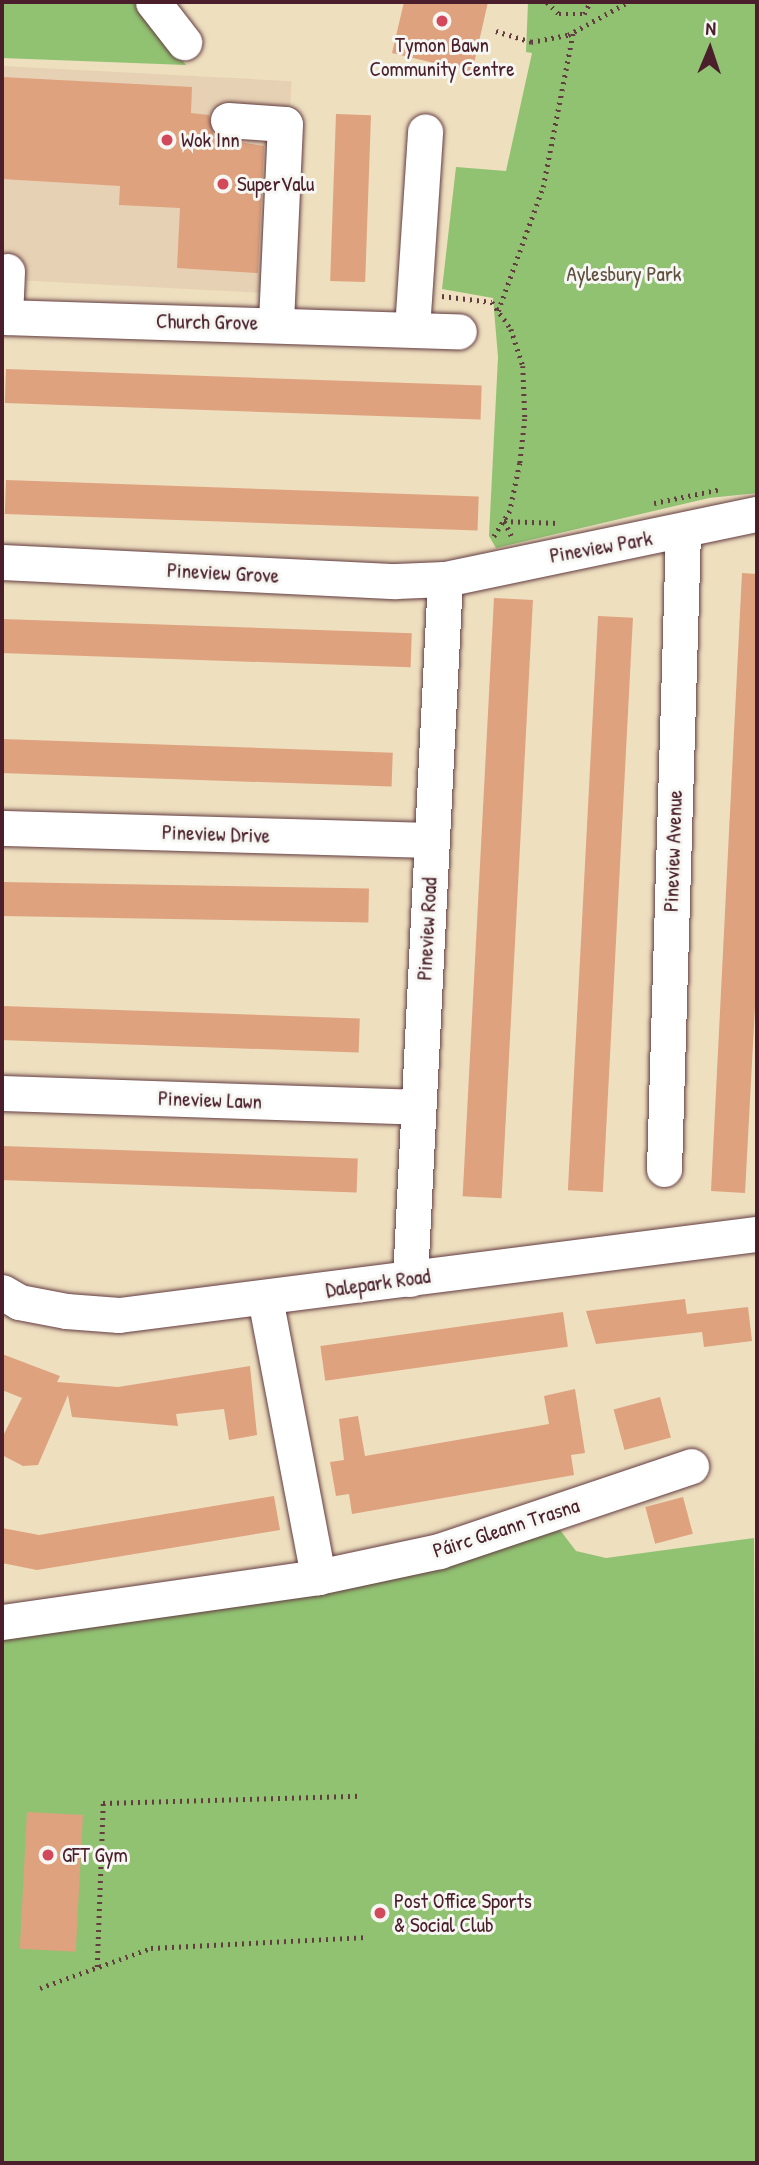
<!DOCTYPE html>
<meta charset="utf-8">
<style>
body{margin:0}
#map{position:relative;width:759px;height:2165px;overflow:hidden;background:#eedfbf;font-family:"Patrick Hand",sans-serif}
div>[style]{position:absolute}
.built>*{inset:0;background:#e6d1b4;transform-origin:0 0}
.green>*{inset:0;background:#91c272}
.building>*{inset:0;background:#dea27f;transform-origin:0 0}
.path>*{height:4.5px;margin-top:-2.25px;transform-origin:0;background:repeating-linear-gradient(90deg,#633c41 0 2px,transparent 0 7px)}
.roads{filter:drop-shadow(0 0 2px #633c41) drop-shadow(0 0 2px #633c41)}
.minor>*{height:35px;margin:-17.5px;padding:0 17.5px;transform-origin:17.5px;border-radius:17.5px;background:#fff}
.dots>*{width:19px;height:19px;translate:-50% -50%;box-sizing:border-box;border:4px solid #f6f6f2;border-radius:50%}
span{translate:-50% -50%;white-space:nowrap;text-align:center;line-height:1.15;-webkit-text-stroke:6px #f6f6f2;paint-order:stroke}
.poi-label{font-size:21px;color:#4a1f2b}
.left{translate:0 -50%;text-align:left}
.park-label{font-size:21px;color:#5f5040}
.street-label{font-size:21px;color:#4a1f2b}
.frame{position:absolute;inset:0;border:4px solid #4a1f2b;pointer-events:none}
.north{position:absolute;left:675px;top:14px;width:70px;height:70px;-webkit-text-stroke:5px #f6f6f2;paint-order:stroke;rotate:2deg;font-size:19px;font-weight:700;line-height:28px;text-align:center;color:#4a1f2b}
.north::after{content:'';display:block;margin:auto;width:24px;height:32px;background:#4a1f2b;clip-path:polygon(50% 0,100% 100%,50% 72%,0 100%)}
</style>
<div id="map">
<div class="built">
<i style="left:2px;top:66px;width:290px;height:213px;rotate:3deg"></i>
</div>
<div class="green">
<i style="clip-path:polygon(2px 2px,139px 2px,186px 65px,2px 58px)"></i>
<i style="clip-path:polygon(528px 2px,757px 2px,757px 493px,709px 498px,496px 548px,489px 536px,498px 357px,493px 298px,442px 289px,456px 167px,506px 171px,532px 53px,526px 52px)"></i>
<i style="clip-path:polygon(560px 1530px,576px 1551px,606px 1558px,754px 1538px,757px 2163px,2px 2163px,2px 1635px,494px 1551px)"></i>
</div>
<div class="building">
<i style="clip-path:polygon(404px 2px,488px 2px,472px 72px,392px 53px)"></i>
<i style="clip-path:polygon(2px 77px,192px 87px,191px 113px,209px 115px,214px 138px,264px 146px,258px 273px,177px 268px,180px 208px,119px 205px,120px 186px,2px 179px)"></i>
<i style="left:336px;top:114px;width:35px;height:167px;rotate:2deg"></i>
<i style="left:6px;top:369px;width:476px;height:34px;rotate:2deg"></i>
<i style="left:6px;top:480px;width:473px;height:34px;rotate:2deg"></i>
<i style="clip-path:polygon(742px 573px,757px 574px,757px 969px,745px 1193px,711px 1191px)"></i>
<i style="left:494px;top:598px;width:39px;height:599px;rotate:3deg"></i>
<i style="left:598px;top:616px;width:35px;height:575px;rotate:3deg"></i>
<i style="left:2px;top:619px;width:410px;height:34px;rotate:2deg"></i>
<i style="left:2px;top:739px;width:391px;height:34px;rotate:2deg"></i>
<i style="left:2px;top:882px;width:367px;height:34px;rotate:1deg"></i>
<i style="left:2px;top:1006px;width:358px;height:34px;rotate:2deg"></i>
<i style="left:2px;top:1146px;width:356px;height:34px;rotate:2deg"></i>
<i style="clip-path:polygon(685px 1299px,687px 1314px,748px 1307px,752px 1341px,704px 1347px,702px 1332px,596px 1344px,586px 1311px)"></i>
<i style="left:563px;top:1312px;width:35px;height:245px;rotate:82deg"></i>
<i style="clip-path:polygon(2px 1354px,60px 1376px,57px 1382px,118px 1387px,250px 1366px,257px 1435px,229px 1440px,224px 1409px,176px 1414px,178px 1426px,72px 1417px,68px 1395px,38px 1465px,23px 1466px,2px 1455px,2px 1438px,22px 1398px,2px 1390px)"></i>
<i style="clip-path:polygon(575px 1389px,585px 1453px,571px 1455px,574px 1475px,352px 1514px,349px 1494px,336px 1496px,330px 1462px,344px 1460px,339px 1419px,358px 1416px,365px 1456px,549px 1424px,544px 1396px)"></i>
<i style="left:660px;top:1397px;width:42px;height:48px;rotate:75deg"></i>
<i style="clip-path:polygon(274px 1496px,280px 1530px,37px 1570px,2px 1563px,2px 1528px,39px 1535px)"></i>
<i style="left:683px;top:1497px;width:38px;height:39px;rotate:75deg"></i>
<i style="left:27px;top:1812px;width:56px;height:137px;rotate:3deg"></i>
</div>
<div class="path">
<i style="left:547px;top:2px;width:17px;rotate:45deg"></i>
<i style="left:559px;top:14px;width:25px"></i>
<i style="left:584px;top:14px;width:13px;rotate:-63deg"></i>
<i style="left:496px;top:31px;width:37px;rotate:17deg"></i>
<i style="left:531px;top:42px;width:38px;rotate:-11deg"></i>
<i style="left:568px;top:35px;width:68px;rotate:-28.8deg"></i>
<i style="left:442px;top:296px;width:50px;rotate:6.8deg"></i>
<i style="left:492px;top:302px;width:33px;rotate:55deg"></i>
<i style="left:511px;top:329px;width:39px;rotate:72deg"></i>
<i style="left:523px;top:366px;width:53px;rotate:87.8deg"></i>
<i style="left:525px;top:419px;width:44px;rotate:96.5deg"></i>
<i style="left:520px;top:463px;width:49px;rotate:101.8deg"></i>
<i style="left:510px;top:511px;width:34px;rotate:122deg"></i>
<i style="left:498px;top:311px;width:132px;rotate:-70.1deg"></i>
<i style="left:543px;top:187px;width:158px;rotate:-79deg"></i>
<i style="left:654px;top:503px;width:68px;rotate:-11.8deg"></i>
<i style="left:511px;top:536px;width:17px;rotate:-115deg"></i>
<i style="left:504px;top:521px;width:56px;rotate:2deg"></i>
<i style="left:97px;top:1967px;width:164px;rotate:-87.9deg"></i>
<i style="left:103px;top:1803px;width:257px;rotate:-1.6deg"></i>
<i style="left:40px;top:1988px;width:118px;rotate:-19.8deg"></i>
<i style="left:151px;top:1948px;width:215px;rotate:-2.9deg"></i>
</div>
<div class="roads">
<div class="minor">
<i style="left:153px;top:2px;width:51px;rotate:52.2deg"></i>
<i style="left:228px;top:120px;width:57px;rotate:4deg"></i>
<i style="left:285px;top:124px;width:200px;rotate:92.6deg"></i>
<i style="left:2px;top:317px;width:457px;rotate:1.8deg"></i>
<i style="left:5px;top:317px;width:46px;rotate:-87.5deg"></i>
<i style="left:412px;top:329px;width:198px;rotate:-86.2deg"></i>
<i style="left:2px;top:562px;width:394px;rotate:2.8deg"></i>
<i style="left:396px;top:581px;width:49px;rotate:-2.3deg"></i>
<i style="left:445px;top:579px;width:319px;rotate:-11.8deg"></i>
<i style="left:2px;top:828px;width:429px;rotate:1.6deg"></i>
<i style="left:2px;top:1093px;width:416px;rotate:1.9deg"></i>
<i style="left:664px;top:1169px;width:637px;rotate:-88.29deg"></i>
<i style="left:410px;top:1279px;width:701px;rotate:-87.14deg"></i>
<i style="left:2px;top:1292px;width:20px;rotate:30deg"></i>
<i style="left:19px;top:1302px;width:48px;rotate:10.8deg"></i>
<i style="left:66px;top:1311px;width:53px;rotate:4.3deg"></i>
<i style="left:119px;top:1315px;width:643px;rotate:-7.24deg"></i>
<i style="left:265px;top:1298px;width:284px;rotate:79.2deg"></i>
<i style="left:2px;top:1622px;width:319px;rotate:-8.1deg"></i>
<i style="left:318px;top:1577px;width:124px;rotate:-12.1deg"></i>
<i style="left:439px;top:1551px;width:266px;rotate:-18.6deg"></i>
</div>
</div>
<div class="dots">
<i style="left:442px;top:21px;background:#d1495b"></i>
<i style="left:167px;top:140px;background:#d1495b"></i>
<i style="left:223px;top:184px;background:#d1495b"></i>
<i style="left:48px;top:1855px;background:#d1495b"></i>
<i style="left:380px;top:1913px;background:#d1495b"></i>
</div>
<div class="poi-label">
<span style="left:442px;top:57px">Tymon Bawn<br>Community Centre</span>
<span class="left" style="left:181px;top:140px">Wok Inn</span>
<span class="left" style="left:237px;top:184px">SuperValu</span>
<span class="left" style="left:62px;top:1855px">GFT Gym</span>
<span class="left" style="left:394px;top:1913px">Post Office Sports<br>&amp; Social Club</span>
</div>
<div class="park-label">
<span style="left:624px;top:274px">Aylesbury Park</span>
</div>
<div class="street-label">
<span style="left:207px;top:322px;rotate:1deg">Church Grove</span>
<span style="left:601px;top:547px;rotate:-10deg">Pineview Park</span>
<span style="left:223px;top:573px;rotate:3deg">Pineview Grove</span>
<span style="left:216px;top:834px;rotate:2deg">Pineview Drive</span>
<span style="left:673px;top:851px;rotate:-88deg">Pineview Avenue</span>
<span style="left:427px;top:929px;rotate:-87deg">Pineview Road</span>
<span style="left:210px;top:1100px;rotate:2deg">Pineview Lawn</span>
<span style="left:378px;top:1283px;rotate:-8deg">Dalepark Road</span>
<span style="left:506px;top:1528px;rotate:-18deg">Páirc Gleann Trasna</span>
</div>
<div class="frame"></div>
<div class="north">N</div>
</div>
